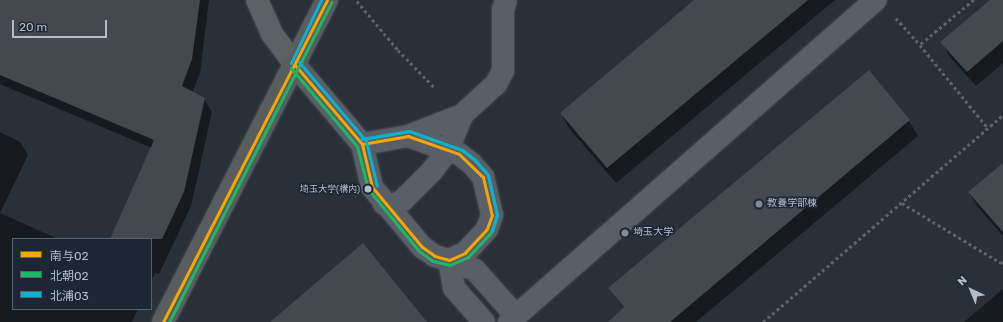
<!DOCTYPE html>
<meta charset="utf-8">
<style>
body{margin:0}
#map{position:relative;width:1003px;height:322px;overflow:hidden;background:#2a3038;font-family:Rubik,"Noto Sans JP",sans-serif}
div>[style]{position:absolute}
.shadow>*{inset:0;background:#0007}
.building>*{inset:0;background:#444950}
.path>*{height:2.5px;margin-top:-1.25px;transform-origin:0;background:repeating-linear-gradient(90deg,#5d636a 0 3px,transparent 0 6px)}
.roads{filter:drop-shadow(0 0 1px #484c53) drop-shadow(0 0 1px #484c53)}
.minor>*{height:22px;margin:-11px;padding:0 11px;transform-origin:11px;border-radius:11px;background:#5a5e66}
.major>*{height:22px;margin:-11px;padding:0 11px;transform-origin:11px;border-radius:11px;background:#5c6168}
.highway>*{height:22px;margin:-11px;padding:0 11px;transform-origin:11px;border-radius:11px;background:#5a5d60}
.bus-1>*{height:3px;margin:-1.5px;padding:0 1.5px;transform-origin:1.5px;border-radius:1.5px;background:#f7a600}
.bus-2>*{height:3px;margin:-1.5px;padding:0 1.5px;transform-origin:1.5px;border-radius:1.5px;background:#1ab867}
.bus-3>*{height:3px;margin:-1.5px;padding:0 1.5px;transform-origin:1.5px;border-radius:1.5px;background:#0dafd3}
.dots>*{width:11px;height:11px;translate:-50% -50%;box-sizing:border-box;border:2px solid #1d2633;border-radius:50%}
span{translate:-50% -50%;white-space:nowrap;text-align:center;line-height:1.15;-webkit-text-stroke:3px #1d2633;paint-order:stroke}
.bus-label{font-size:9px;color:#b4bcc9}
.right{translate:-100% -50%;text-align:right}
.poi-label{font-size:10px;color:#b4bcc9}
.left{translate:0 -50%;text-align:left}
.legend{position:absolute;left:12px;top:238px;width:140px;height:72px;box-sizing:border-box;background:#1d2633;border:1px solid #59626f;margin:0;padding:5px 7px;list-style:none;font-size:12px;color:#b4bcc9}
.legend li{display:flex;align-items:center;gap:8px;height:20px}
.legend b{width:20px;border:1px solid #59626f}
.north{position:absolute;left:951px;top:270px;width:40px;height:40px;-webkit-text-stroke:3px #1d2633;paint-order:stroke;rotate:316deg;font-size:11px;font-weight:700;line-height:16px;text-align:center;color:#b4bcc9}
.north::after{content:'';display:block;margin:auto;width:14px;height:18px;background:#b4bcc9;clip-path:polygon(50% 0,100% 100%,50% 72%,0 100%)}
.scale{position:absolute;left:12px;top:20px;width:95px;height:18px;box-sizing:border-box;border:2px solid #b4bcc9;border-top:0;padding-left:5px;font-size:12px;line-height:14px;white-space:nowrap;color:#b4bcc9;-webkit-text-stroke:3px #1d2633;paint-order:stroke}
</style>
<div id="map">
<div class="shadow">
<i style="clip-path:polygon(11px 0,209px 0,200px 73px,192px 93px,204px 99px,212px 112px,191px 206px,159px 274px,155px 273px,151px 281px,151px 239px,111px 239px,152px 148px,0 84px,0 12px)"></i>
<i style="clip-path:polygon(695px 0,835px 0,616px 183px,569px 128px,561px 113px)"></i>
<i style="clip-path:polygon(992px 0,1003px 0,1003px 63px,976px 86px,950px 57px,942px 42px)"></i>
<i style="clip-path:polygon(868px 71px,909px 121px,918px 136px,696px 322px,634px 322px,609px 288px)"></i>
<i style="clip-path:polygon(0 132px,20px 142px,28px 155px,0 213px)"></i>
<i style="clip-path:polygon(1003px 164px,1003px 236px,978px 207px,969px 193px)"></i>
<i style="clip-path:polygon(0 213px,58px 239px,13px 239px,13px 309px,138px 309px,132px 322px,0 322px)"></i>
<i style="clip-path:polygon(1003px 289px,1003px 322px,964px 322px)"></i>
</div>
<div class="building">
<i style="clip-path:polygon(0 0,200px 0,192px 59px,182px 86px,205px 98px,184px 192px,162px 239px,110px 239px,154px 140px,0 75px)"></i>
<i style="clip-path:polygon(694px 0,808px 0,607px 168px,560px 113px)"></i>
<i style="clip-path:polygon(990px 0,1003px 0,1003px 41px,967px 72px,940px 42px)"></i>
<i style="clip-path:polygon(869px 70px,910px 120px,670px 322px,608px 322px,624px 307px,608px 288px)"></i>
<i style="clip-path:polygon(1003px 163px,1003px 232px,968px 192px)"></i>
<i style="clip-path:polygon(363px 243px,427px 322px,270px 322px)"></i>
</div>
<div class="path">
<i style="left:974px;top:0;width:70px;rotate:140.2deg"></i>
<i style="left:920px;top:45px;width:107px;rotate:50.7deg"></i>
<i style="left:357px;top:1px;width:64px;rotate:50.1deg"></i>
<i style="left:398px;top:50px;width:53px;rotate:45.8deg"></i>
<i style="left:896px;top:18px;width:36px;rotate:48deg"></i>
<i style="left:902px;top:203px;width:116px;rotate:31.2deg"></i>
<i style="left:1001px;top:263px;width:2px;rotate:-27deg"></i>
<i style="left:763px;top:322px;width:317px;rotate:-40.8deg"></i>
</div>
<div class="roads">
<div class="minor">
<i style="left:295px;top:65px;width:104px;rotate:49.7deg"></i>
<i style="left:362px;top:144px;width:44px;rotate:76.9deg"></i>
<i style="left:372px;top:187px;width:78px;rotate:50.2deg"></i>
<i style="left:422px;top:247px;width:16px;rotate:35deg"></i>
<i style="left:435px;top:256px;width:15px;rotate:16deg"></i>
<i style="left:449px;top:260px;width:17px;rotate:-24deg"></i>
<i style="left:465px;top:253px;width:33px;rotate:-47deg"></i>
<i style="left:487px;top:229px;width:15px;rotate:-70deg"></i>
<i style="left:492px;top:215px;width:39px;rotate:-103deg"></i>
<i style="left:483px;top:177px;width:17px;rotate:-130deg"></i>
<i style="left:472px;top:164px;width:16px;rotate:-142deg"></i>
<i style="left:459px;top:154px;width:54px;rotate:-160.6deg"></i>
<i style="left:408px;top:136px;width:47px;rotate:170.1deg"></i>
<i style="left:408px;top:136px;width:58px;rotate:-21.3deg"></i>
<i style="left:462px;top:115px;width:46px;rotate:-42.4deg"></i>
<i style="left:496px;top:84px;width:15px;rotate:-62deg"></i>
<i style="left:503px;top:71px;width:61px;rotate:-90deg"></i>
<i style="left:503px;top:10px;width:10px;rotate:-73deg"></i>
<i style="left:384px;top:204px;width:12px"></i>
<i style="left:396px;top:204px;width:8px;rotate:-30deg"></i>
<i style="left:403px;top:200px;width:40px;rotate:-45deg"></i>
<i style="left:431px;top:172px;width:28px;rotate:-52deg"></i>
<i style="left:448px;top:150px;width:38px;rotate:-68deg"></i>
<i style="left:449px;top:260px;width:28px;rotate:21deg"></i>
<i style="left:475px;top:270px;width:62px;rotate:48.3deg"></i>
<i style="left:449px;top:260px;width:28px;rotate:80deg"></i>
<i style="left:454px;top:288px;width:45px;rotate:48.6deg"></i>
<i style="left:509px;top:322px;width:488px;rotate:-41.3deg"></i>
</div>
<div class="major">
<i style="left:257px;top:0;width:37px;rotate:66deg"></i>
<i style="left:272px;top:34px;width:39px;rotate:53deg"></i>
</div>
<div class="highway">
<i style="left:163px;top:322px;width:361px;rotate:-63deg"></i>
</div>
</div>
<div class="bus-1">
<i style="left:295px;top:65px;width:104px;rotate:49.7deg"></i>
<i style="left:408px;top:136px;width:54px;rotate:19.4deg"></i>
<i style="left:459px;top:154px;width:33px;rotate:44deg"></i>
<i style="left:483px;top:177px;width:39px;rotate:77deg"></i>
<i style="left:492px;top:215px;width:15px;rotate:110deg"></i>
<i style="left:487px;top:229px;width:33px;rotate:133deg"></i>
<i style="left:465px;top:253px;width:17px;rotate:156deg"></i>
<i style="left:449px;top:260px;width:15px;rotate:-164deg"></i>
<i style="left:435px;top:256px;width:16px;rotate:-145deg"></i>
<i style="left:422px;top:247px;width:78px;rotate:-129.8deg"></i>
<i style="left:372px;top:187px;width:44px;rotate:-103.1deg"></i>
<i style="left:362px;top:144px;width:47px;rotate:-9.9deg"></i>
<i style="left:163px;top:322px;width:361px;rotate:-63deg"></i>
</div>
<div class="bus-2">
<i style="left:291px;top:68px;width:102px;rotate:49.8deg"></i>
<i style="left:357px;top:146px;width:44px;rotate:75.7deg"></i>
<i style="left:368px;top:189px;width:80px;rotate:50.6deg"></i>
<i style="left:419px;top:251px;width:17px;rotate:36deg"></i>
<i style="left:433px;top:261px;width:17px;rotate:13deg"></i>
<i style="left:450px;top:265px;width:20px;rotate:-24deg"></i>
<i style="left:468px;top:257px;width:34px;rotate:-47deg"></i>
<i style="left:491px;top:232px;width:18px;rotate:-71deg"></i>
<i style="left:497px;top:215px;width:41px;rotate:-102.7deg"></i>
<i style="left:488px;top:175px;width:20px;rotate:-131deg"></i>
<i style="left:475px;top:160px;width:16px;rotate:-142deg"></i>
<i style="left:462px;top:150px;width:56px;rotate:-160.3deg"></i>
<i style="left:409px;top:131px;width:46px;rotate:169.9deg"></i>
<i style="left:169px;top:322px;width:359px;rotate:-63.1deg"></i>
</div>
<div class="bus-3">
<i style="left:299px;top:62px;width:104px;rotate:49.7deg"></i>
<i style="left:366px;top:141px;width:46px;rotate:76.3deg"></i>
<i style="left:291px;top:63px;width:70px;rotate:-64.5deg"></i>
<i style="left:361px;top:139px;width:49px;rotate:-9.5deg"></i>
<i style="left:409px;top:131px;width:56px;rotate:19.7deg"></i>
<i style="left:462px;top:150px;width:16px;rotate:38deg"></i>
<i style="left:475px;top:160px;width:20px;rotate:49deg"></i>
<i style="left:488px;top:175px;width:41px;rotate:77.3deg"></i>
<i style="left:497px;top:215px;width:17px;rotate:107deg"></i>
</div>
<div class="dots">
<i style="left:368px;top:189px;background:#b4bcc9"></i>
<i style="left:759px;top:204px;background:#848b96"></i>
<i style="left:625px;top:233px;background:#848b96"></i>
</div>
<div class="bus-label">
<span class="right" style="left:360px;top:189px">埼玉大学(構内)</span>
</div>
<div class="poi-label">
<span class="left" style="left:767px;top:204px">教養学部棟</span>
<span class="left" style="left:633px;top:233px">埼玉大学</span>
</div>
<ul class="legend">
<li><b style="height:5px;background:#f7a600"></b>南与02</li>
<li><b style="height:5px;background:#1ab867"></b>北朝02</li>
<li><b style="height:5px;background:#0dafd3"></b>北浦03</li>
</ul>
<div class="north">N</div>
<div class="scale">20 m</div>
</div>
